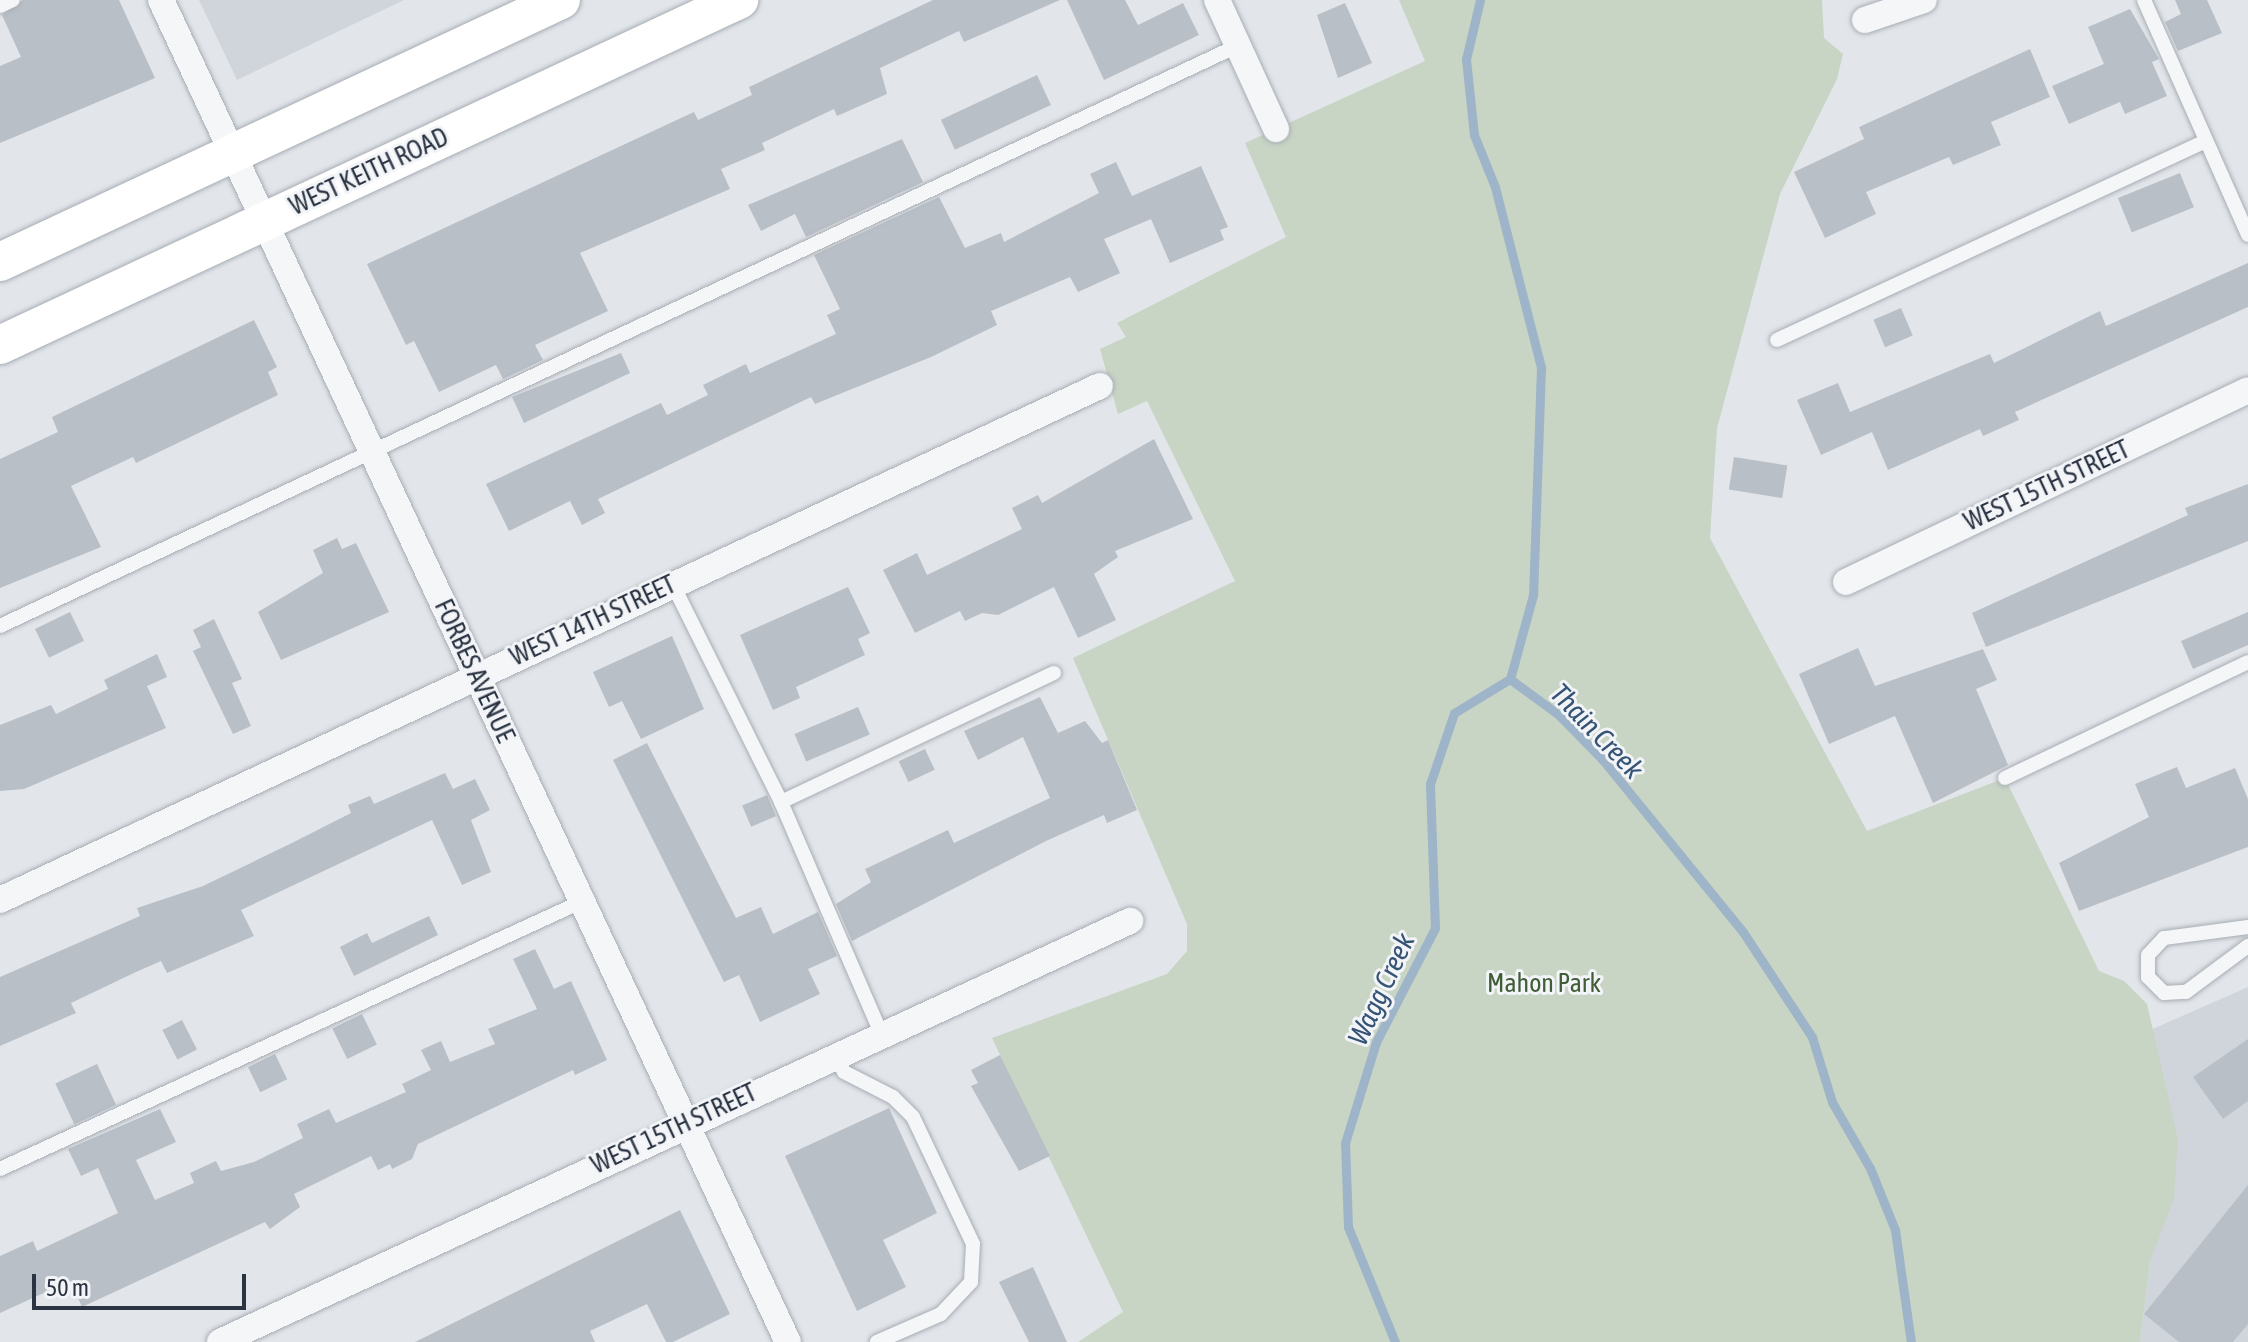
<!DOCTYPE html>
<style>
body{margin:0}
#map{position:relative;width:2248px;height:1342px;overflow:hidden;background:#e2e6ea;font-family:"Asap Condensed",sans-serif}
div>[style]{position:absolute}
.built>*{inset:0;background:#d0d5dc}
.green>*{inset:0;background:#c8d4c4}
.stream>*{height:9px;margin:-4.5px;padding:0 4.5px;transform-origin:4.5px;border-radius:4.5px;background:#9eb4c9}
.building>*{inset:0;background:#b9bfc7;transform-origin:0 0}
.roads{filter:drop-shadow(0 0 2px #a7adb4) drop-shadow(0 0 2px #a7adb4)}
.service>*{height:14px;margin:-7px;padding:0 7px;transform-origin:7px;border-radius:7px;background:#f5f6f8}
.minor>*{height:26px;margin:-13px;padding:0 13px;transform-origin:13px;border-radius:13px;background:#f5f6f8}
.secondary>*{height:38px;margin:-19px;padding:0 19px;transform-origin:19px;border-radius:19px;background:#fff}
span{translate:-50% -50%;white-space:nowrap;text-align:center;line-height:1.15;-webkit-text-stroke:6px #f2f4f7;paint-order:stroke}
.street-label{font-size:26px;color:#2b3442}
.park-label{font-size:26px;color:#405d38}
.water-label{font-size:28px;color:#355375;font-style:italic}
.scale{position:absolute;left:32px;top:1274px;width:214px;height:36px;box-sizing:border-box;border:4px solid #2b3442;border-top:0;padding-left:10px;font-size:24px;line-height:28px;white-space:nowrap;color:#2b3442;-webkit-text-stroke:6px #f2f4f7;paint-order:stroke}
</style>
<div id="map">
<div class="built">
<i style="clip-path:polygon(199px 0,404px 0,237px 80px)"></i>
<i style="clip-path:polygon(2248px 987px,2248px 1342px,2140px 1342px,2150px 1262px,2178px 1139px,2148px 1031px)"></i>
</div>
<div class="green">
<i style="clip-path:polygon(1399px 0,1822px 0,1824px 38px,1843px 54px,1837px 79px,1780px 194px,1717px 428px,1710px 538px,1867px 831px,2005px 778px,2099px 971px,2124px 981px,2147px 1004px,2178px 1139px,2174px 1198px,2150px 1262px,2140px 1342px,1078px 1342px,1123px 1312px,992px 1038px,1167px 974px,1187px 951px,1187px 924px,1073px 658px,1235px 581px,1147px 401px,1118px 414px,1100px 349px,1126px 337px,1117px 323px,1286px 237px,1245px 143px,1425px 61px)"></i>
</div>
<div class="stream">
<i style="left:1480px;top:0;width:61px;rotate:103.3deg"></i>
<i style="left:1466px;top:59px;width:76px;rotate:84deg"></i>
<i style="left:1474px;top:135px;width:56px;rotate:68deg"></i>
<i style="left:1495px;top:187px;width:187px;rotate:75.7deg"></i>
<i style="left:1541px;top:368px;width:227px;rotate:92deg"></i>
<i style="left:1533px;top:595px;width:87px;rotate:105.3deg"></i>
<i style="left:1510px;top:679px;width:61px;rotate:36.3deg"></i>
<i style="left:1559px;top:715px;width:62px;rotate:45.7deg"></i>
<i style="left:1602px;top:759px;width:223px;rotate:50.8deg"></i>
<i style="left:1743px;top:932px;width:126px;rotate:56.7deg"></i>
<i style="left:1812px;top:1037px;width:68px;rotate:72.9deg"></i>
<i style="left:1832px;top:1102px;width:76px;rotate:60.1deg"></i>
<i style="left:1870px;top:1168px;width:67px;rotate:68deg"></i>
<i style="left:1895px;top:1230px;width:113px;rotate:81.9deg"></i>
<i style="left:1395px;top:1342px;width:124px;rotate:-112.2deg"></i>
<i style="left:1348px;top:1227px;width:84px;rotate:-92deg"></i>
<i style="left:1345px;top:1143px;width:106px;rotate:-72.9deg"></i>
<i style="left:1376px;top:1042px;width:128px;rotate:-62.6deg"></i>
<i style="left:1435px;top:928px;width:144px;rotate:-92deg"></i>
<i style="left:1430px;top:784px;width:75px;rotate:-71.3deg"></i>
<i style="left:1454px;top:713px;width:66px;rotate:-31.3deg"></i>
</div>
<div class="building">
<i style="clip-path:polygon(23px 0,119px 0,155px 78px,0 143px,0 66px,21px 57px,2px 15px)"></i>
<i style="clip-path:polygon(933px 0,1060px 0,964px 42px,959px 31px,880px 68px,887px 94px,837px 116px,834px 109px,762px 143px,765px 150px,721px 169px,730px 189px,580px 253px,608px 311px,535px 345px,543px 360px,503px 379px,496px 365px,439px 392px,414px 341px,406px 345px,367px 264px,694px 112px,698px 120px,752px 95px,749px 87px)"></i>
<i style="clip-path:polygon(1067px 0,1125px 0,1138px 25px,1183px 3px,1199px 35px,1104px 80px)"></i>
<i style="clip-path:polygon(2175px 0,2207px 0,2222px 33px,2178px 51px,2165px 22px,2181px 14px)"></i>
<i style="clip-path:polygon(1345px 3px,1372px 63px,1338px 78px,1317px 15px)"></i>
<i style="clip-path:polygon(2130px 9px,2159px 59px,2152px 62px,2167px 96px,2125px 114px,2120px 102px,2069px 124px,2052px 86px,2104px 64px,2088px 27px)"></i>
<i style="clip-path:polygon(2030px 49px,2050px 97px,1991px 122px,2001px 145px,1953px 165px,1949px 157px,1866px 192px,1876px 214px,1825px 238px,1794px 172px,1864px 139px,1859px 127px)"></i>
<i style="left:1037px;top:75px;width:33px;height:106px;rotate:65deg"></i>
<i style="clip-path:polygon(902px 139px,923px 182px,806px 237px,795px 214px,761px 231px,748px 205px)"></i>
<i style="clip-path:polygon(1116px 162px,1132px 196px,1201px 166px,1228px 227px,1220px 230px,1224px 240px,1170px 263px,1151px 219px,1104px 239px,1120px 273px,1078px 292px,1070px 277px,991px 311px,997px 325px,931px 357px,815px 404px,811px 397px,598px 499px,605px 513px,582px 525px,570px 501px,509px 531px,486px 484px,661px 403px,667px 415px,708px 395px,703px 385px,746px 364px,750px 373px,836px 334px,827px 315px,840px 309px,814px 255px,939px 197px,965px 248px,1001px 233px,1004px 242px,1099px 193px,1090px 174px)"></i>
<i style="left:2180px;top:173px;width:37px;height:67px;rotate:68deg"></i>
<i style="clip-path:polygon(2248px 263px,2248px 307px,2015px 412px,2019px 420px,1983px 436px,1980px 429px,1888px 470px,1872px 432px,1821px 455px,1797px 400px,1838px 383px,1850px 412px,1990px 354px,1994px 363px,2100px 311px,2106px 326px)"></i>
<i style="left:1901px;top:308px;width:30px;height:30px;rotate:67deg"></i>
<i style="clip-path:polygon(254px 320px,277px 367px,268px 372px,278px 395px,136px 463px,133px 457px,71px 486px,101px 547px,0 588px,0 459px,58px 432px,52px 417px)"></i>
<i style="clip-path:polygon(621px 353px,630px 373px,524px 423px,512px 397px)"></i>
<i style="clip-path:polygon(1154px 439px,1193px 519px,1115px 551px,1118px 557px,1094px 574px,1116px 620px,1078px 638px,1054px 587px,998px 615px,982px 613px,965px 621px,960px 611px,915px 633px,883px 570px,917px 553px,927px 575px,1022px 529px,1012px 508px,1038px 495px,1042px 503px)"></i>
<i style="left:1734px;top:457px;width:54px;height:33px;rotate:9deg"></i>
<i style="clip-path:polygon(2248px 484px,2248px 541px,1986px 647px,1972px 613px,2188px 515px,2185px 508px)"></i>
<i style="clip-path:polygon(337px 538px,342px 549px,356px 543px,389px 612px,281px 660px,258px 612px,323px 573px,313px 550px)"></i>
<i style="clip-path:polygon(848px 587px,870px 633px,858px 639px,865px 655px,796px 687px,800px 698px,773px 710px,740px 635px)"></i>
<i style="left:70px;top:612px;width:32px;height:39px;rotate:64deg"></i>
<i style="clip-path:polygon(2248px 612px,2248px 645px,2193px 669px,2181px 641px)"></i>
<i style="clip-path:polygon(214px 619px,242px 679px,232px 683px,251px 726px,233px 734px,193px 651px,201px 647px,193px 630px)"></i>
<i style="clip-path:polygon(672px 636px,704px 709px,641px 739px,622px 701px,609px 707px,593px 672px)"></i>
<i style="clip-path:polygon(1858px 648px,1875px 686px,1983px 649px,1997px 680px,1976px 689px,2008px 765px,1933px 803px,1895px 716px,1829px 744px,1799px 674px)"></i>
<i style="clip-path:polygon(157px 654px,167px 677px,147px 686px,166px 728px,24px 789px,0 791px,0 725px,51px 705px,56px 714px,108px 689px,104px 680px)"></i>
<i style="clip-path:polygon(1040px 697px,1058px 733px,1085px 721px,1102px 743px,1108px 740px,1137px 810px,1107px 823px,1104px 815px,1046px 841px,852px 941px,836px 904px,871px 882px,865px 869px,948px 830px,954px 843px,1050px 798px,1023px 737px,978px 760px,964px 731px)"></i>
<i style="left:858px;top:707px;width:30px;height:69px;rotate:67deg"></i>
<i style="clip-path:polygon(647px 743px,736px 918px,761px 907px,773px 934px,818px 912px,837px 956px,808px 969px,820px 994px,760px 1022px,739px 975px,724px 982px,613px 760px)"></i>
<i style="left:925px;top:749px;width:23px;height:29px;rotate:65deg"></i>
<i style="clip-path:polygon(2177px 767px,2186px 788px,2235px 768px,2248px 799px,2248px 847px,2079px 911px,2059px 863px,2149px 817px,2135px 784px)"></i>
<i style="clip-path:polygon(445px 773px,453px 789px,475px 779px,490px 810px,471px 820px,491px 872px,462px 885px,432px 820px,241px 910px,254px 936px,167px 973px,161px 961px,136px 972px,71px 1003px,76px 1013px,0 1046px,0 977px,140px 916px,137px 908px,203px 886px,292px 843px,351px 813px,348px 805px,370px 796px,374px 804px)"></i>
<i style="left:767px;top:795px;width:23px;height:27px;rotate:67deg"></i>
<i style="clip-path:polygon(429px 916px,438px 935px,354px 976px,340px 947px,367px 933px,372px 943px)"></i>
<i style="clip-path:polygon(535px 949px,554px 989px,571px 981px,607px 1060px,575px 1075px,573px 1070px,418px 1144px,412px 1159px,392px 1169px,390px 1164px,378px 1170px,371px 1156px,294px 1194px,300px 1207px,270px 1229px,265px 1222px,82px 1307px,70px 1281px,0 1313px,0 1256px,33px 1241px,37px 1251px,118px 1213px,98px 1168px,81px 1176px,68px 1149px,160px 1109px,176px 1142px,136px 1160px,155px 1200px,194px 1183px,190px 1173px,216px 1161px,221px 1171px,254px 1162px,303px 1138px,297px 1124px,329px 1109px,336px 1123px,406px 1092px,402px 1084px,431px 1070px,421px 1050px,441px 1041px,450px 1062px,495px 1044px,488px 1029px,537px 1009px,513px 959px)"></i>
<i style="left:362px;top:1014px;width:34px;height:33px;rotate:64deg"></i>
<i style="left:182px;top:1020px;width:33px;height:22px;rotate:63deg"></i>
<i style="clip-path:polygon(2248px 1039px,2248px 1101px,2223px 1119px,2193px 1077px)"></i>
<i style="left:275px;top:1054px;width:28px;height:30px;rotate:64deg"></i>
<i style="clip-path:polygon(1000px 1055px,1050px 1156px,1019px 1171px,971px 1086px,978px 1083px,971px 1070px)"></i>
<i style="left:97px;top:1064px;width:45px;height:46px;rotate:65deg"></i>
<i style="clip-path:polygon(889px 1108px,937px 1213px,883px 1240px,906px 1287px,857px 1311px,785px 1156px)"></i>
<i style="clip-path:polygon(2248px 1185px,2248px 1324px,2233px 1342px,2179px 1342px,2144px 1314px)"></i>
<i style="clip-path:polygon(680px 1210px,730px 1314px,673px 1342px,666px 1342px,647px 1304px,590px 1331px,595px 1342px,415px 1342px)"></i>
<i style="clip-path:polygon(1033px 1267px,1067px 1342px,1029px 1342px,999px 1282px)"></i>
</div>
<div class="roads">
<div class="service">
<i style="left:2144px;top:0;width:257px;rotate:66.1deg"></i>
<i style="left:0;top:6px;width:14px;rotate:-25deg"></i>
<i style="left:1777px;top:340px;width:472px;rotate:-24.9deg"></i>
<i style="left:672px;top:583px;width:245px;rotate:63.5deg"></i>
<i style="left:781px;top:802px;width:252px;rotate:66.6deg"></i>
<i style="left:0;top:626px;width:1368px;rotate:-25.12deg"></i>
<i style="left:2005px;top:778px;width:269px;rotate:-25.5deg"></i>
<i style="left:781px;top:802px;width:302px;rotate:-25.3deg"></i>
<i style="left:2248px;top:927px;width:85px;rotate:172.5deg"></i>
<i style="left:2164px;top:938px;width:23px;rotate:133deg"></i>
<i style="left:2148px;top:955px;width:22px;rotate:90deg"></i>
<i style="left:2148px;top:977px;width:23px;rotate:45deg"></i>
<i style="left:2164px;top:993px;width:22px;rotate:-3deg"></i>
<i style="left:2186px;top:992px;width:77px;rotate:-36.6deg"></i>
<i style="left:835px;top:1055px;width:19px;rotate:62deg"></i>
<i style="left:844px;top:1072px;width:55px;rotate:27deg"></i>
<i style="left:893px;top:1097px;width:28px;rotate:45deg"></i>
<i style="left:913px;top:1117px;width:140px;rotate:64.7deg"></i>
<i style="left:973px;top:1244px;width:38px;rotate:93deg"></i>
<i style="left:971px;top:1282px;width:44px;rotate:133.2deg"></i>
<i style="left:941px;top:1314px;width:70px;rotate:156.4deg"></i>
<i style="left:0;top:1169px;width:642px;rotate:-24.69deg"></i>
</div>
<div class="minor">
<i style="left:161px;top:0;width:1481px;rotate:64.96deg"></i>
<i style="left:1217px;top:0;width:142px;rotate:65.4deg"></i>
<i style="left:1865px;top:20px;width:62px;rotate:-18.7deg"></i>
<i style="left:1846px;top:582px;width:445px;rotate:-25.5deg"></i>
<i style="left:0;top:900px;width:1214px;rotate:-25.05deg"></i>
<i style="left:220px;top:1342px;width:1003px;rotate:-24.83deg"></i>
</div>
<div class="secondary">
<i style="left:0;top:262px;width:619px;rotate:-25.03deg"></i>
<i style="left:0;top:345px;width:816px;rotate:-25.03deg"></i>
</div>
</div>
<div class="street-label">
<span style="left:369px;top:172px;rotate:-25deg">WEST KEITH ROAD</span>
<span style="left:2047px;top:486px;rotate:-25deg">WEST 15TH STREET</span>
<span style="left:593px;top:621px;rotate:-25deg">WEST 14TH STREET</span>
<span style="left:474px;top:671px;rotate:65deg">FORBES AVENUE</span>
<span style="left:674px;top:1129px;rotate:-25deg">WEST 15TH STREET</span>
</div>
<div class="park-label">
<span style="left:1544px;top:984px">Mahon Park</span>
</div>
<div class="water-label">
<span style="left:1597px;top:731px;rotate:46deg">Thain Creek</span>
<span style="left:1381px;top:989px;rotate:-65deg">Wagg Creek</span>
</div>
<div class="scale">50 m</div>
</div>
